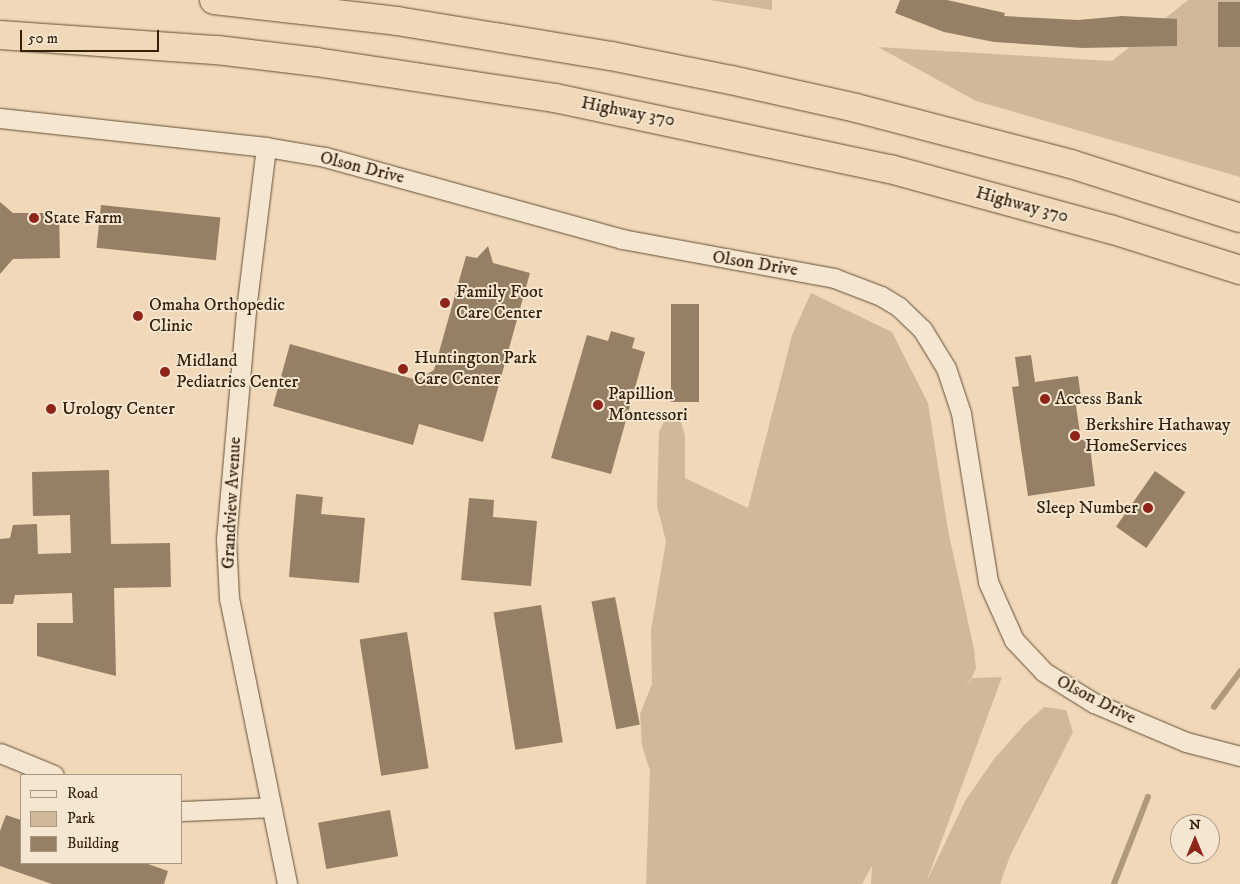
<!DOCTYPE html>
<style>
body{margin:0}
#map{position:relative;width:1240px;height:884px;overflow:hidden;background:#f0d8b8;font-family:"IM FELL DW Pica",serif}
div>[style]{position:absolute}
.green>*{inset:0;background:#d0b99b}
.stream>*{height:5.5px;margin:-2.75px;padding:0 2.75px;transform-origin:2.75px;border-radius:2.75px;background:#b09a7d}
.building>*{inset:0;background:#968065;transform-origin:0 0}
.roads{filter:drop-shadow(0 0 1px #634f36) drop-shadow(0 0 1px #634f36)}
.minor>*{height:19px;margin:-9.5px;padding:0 9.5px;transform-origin:9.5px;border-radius:9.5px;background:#f5e6d1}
.trunk>*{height:28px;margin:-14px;padding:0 14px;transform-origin:14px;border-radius:14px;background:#f0d8b8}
.dots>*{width:14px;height:14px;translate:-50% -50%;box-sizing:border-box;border:2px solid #f5e6d1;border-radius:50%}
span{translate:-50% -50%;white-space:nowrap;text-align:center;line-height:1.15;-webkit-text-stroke:4px #f5e6d1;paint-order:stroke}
.street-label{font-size:18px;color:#34210b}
.poi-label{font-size:18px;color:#34210b}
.left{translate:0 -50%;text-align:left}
.right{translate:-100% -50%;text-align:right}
.legend{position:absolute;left:20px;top:774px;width:162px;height:90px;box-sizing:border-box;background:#f5e6d1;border:1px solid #a89782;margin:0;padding:6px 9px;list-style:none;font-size:15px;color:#34210b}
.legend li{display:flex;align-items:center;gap:10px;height:25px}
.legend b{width:25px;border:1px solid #a89782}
.north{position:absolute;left:1170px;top:814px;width:50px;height:50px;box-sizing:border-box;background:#f5e6d1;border:1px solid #a89782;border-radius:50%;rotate:0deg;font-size:14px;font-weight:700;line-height:20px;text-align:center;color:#34210b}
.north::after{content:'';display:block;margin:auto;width:18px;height:22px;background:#8f2418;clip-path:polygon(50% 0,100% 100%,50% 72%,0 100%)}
.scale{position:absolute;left:20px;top:30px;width:139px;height:22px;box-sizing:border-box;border:2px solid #34210b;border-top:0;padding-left:6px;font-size:15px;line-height:18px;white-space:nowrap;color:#34210b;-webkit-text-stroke:4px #f5e6d1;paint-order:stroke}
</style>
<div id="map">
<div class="green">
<i style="clip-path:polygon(709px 0,772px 0,772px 10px)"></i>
<i style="clip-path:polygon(1188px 0,1240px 0,1240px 177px,976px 101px,878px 47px,1112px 61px)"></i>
<i style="clip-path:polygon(811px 293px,892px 332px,928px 403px,948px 530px,974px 649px,976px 669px,963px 694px,972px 678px,1002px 677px,926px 883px,965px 801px,994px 759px,1025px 724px,1044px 707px,1066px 710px,1073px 732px,1010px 856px,1000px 884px,871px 884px,872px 866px,862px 884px,646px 884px,650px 771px,642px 745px,640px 714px,652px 684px,651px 630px,666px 541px,657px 506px,659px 432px,665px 419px,680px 419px,685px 436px,685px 478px,748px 508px,792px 335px)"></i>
</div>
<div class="stream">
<i style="left:1214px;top:707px;width:44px;rotate:-53.4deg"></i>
<i style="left:1114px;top:884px;width:93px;rotate:-68.7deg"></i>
</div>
<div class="building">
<i style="clip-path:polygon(900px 0,947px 0,1005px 13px,1004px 16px,1078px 20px,1122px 16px,1177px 19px,1177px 46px,1083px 48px,994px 42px,944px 32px,895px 13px)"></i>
<i style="left:1218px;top:2px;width:22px;height:45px"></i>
<i style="clip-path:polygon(0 202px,13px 213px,59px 213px,60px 258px,13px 259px,0 274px)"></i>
<i style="left:101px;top:205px;width:120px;height:43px;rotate:6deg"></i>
<i style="clip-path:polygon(488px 246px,493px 263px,530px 273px,483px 442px,419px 424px,413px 445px,273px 406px,290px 344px,417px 380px,434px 370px,466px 256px,477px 258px)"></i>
<i style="left:671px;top:304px;width:28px;height:98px"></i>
<i style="clip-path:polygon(611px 331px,635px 338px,632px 348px,645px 352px,611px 474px,551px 458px,587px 335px,608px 341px)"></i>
<i style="clip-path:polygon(1031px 355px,1035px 382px,1078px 376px,1082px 405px,1076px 406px,1081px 440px,1089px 439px,1095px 486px,1028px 496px,1012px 387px,1019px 386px,1015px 357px)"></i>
<i style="clip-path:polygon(109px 470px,111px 544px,170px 543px,171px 587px,114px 588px,116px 676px,37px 656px,37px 623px,73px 623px,72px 593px,15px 595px,13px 604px,0 604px,0 539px,10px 538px,13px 525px,37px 524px,38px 554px,71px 553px,70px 515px,33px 516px,32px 472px)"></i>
<i style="left:1155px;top:471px;width:37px;height:68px;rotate:35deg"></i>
<i style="clip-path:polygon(296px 494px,323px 497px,321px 514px,365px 518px,359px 583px,289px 577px)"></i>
<i style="clip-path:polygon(469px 498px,494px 500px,493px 517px,537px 521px,531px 586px,461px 580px)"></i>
<i style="left:615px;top:597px;width:130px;height:24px;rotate:79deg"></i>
<i style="left:541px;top:605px;width:139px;height:48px;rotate:81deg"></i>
<i style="left:407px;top:632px;width:138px;height:48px;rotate:81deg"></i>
<i style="left:390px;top:810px;width:47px;height:73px;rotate:80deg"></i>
<i style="clip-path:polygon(6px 815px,21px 820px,21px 863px,145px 863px,168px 871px,164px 884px,52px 884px,0 866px,0 831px)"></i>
</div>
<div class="roads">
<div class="minor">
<i style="left:0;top:118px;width:268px;rotate:6.2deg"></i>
<i style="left:266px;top:147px;width:60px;rotate:9.6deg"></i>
<i style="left:325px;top:157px;width:308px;rotate:15.4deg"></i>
<i style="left:622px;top:239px;width:216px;rotate:10.4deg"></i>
<i style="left:834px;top:278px;width:50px;rotate:21deg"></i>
<i style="left:881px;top:296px;width:21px;rotate:31deg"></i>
<i style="left:899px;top:307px;width:32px;rotate:44deg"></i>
<i style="left:922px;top:329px;width:46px;rotate:58.4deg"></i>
<i style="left:946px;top:368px;width:47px;rotate:71.6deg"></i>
<i style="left:961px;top:413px;width:171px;rotate:80.9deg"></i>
<i style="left:988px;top:582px;width:64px;rotate:65.9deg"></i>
<i style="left:1014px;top:640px;width:44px;rotate:46.8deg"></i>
<i style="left:1044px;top:672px;width:59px;rotate:31.8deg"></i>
<i style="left:1094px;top:703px;width:100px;rotate:23deg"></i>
<i style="left:1186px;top:742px;width:56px;rotate:14.5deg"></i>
<i style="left:266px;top:147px;width:165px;rotate:97deg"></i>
<i style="left:246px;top:311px;width:229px;rotate:95deg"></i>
<i style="left:226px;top:539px;width:59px;rotate:87.1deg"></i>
<i style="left:229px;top:598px;width:292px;rotate:78.5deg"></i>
<i style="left:0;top:753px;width:58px;rotate:22.2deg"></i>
<i style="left:181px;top:811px;width:90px;rotate:-2.5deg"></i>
</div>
<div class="trunk">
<i style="left:214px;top:0;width:184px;rotate:6.5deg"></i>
<i style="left:397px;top:21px;width:217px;rotate:9.3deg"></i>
<i style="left:611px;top:56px;width:122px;rotate:11.3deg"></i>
<i style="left:731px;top:80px;width:128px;rotate:12.6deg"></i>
<i style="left:856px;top:108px;width:222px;rotate:14.6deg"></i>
<i style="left:1071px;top:164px;width:177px;rotate:17.7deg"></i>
<i style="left:0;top:35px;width:218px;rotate:4deg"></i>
<i style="left:217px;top:50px;width:100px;rotate:6.9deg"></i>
<i style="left:316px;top:62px;width:242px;rotate:8.6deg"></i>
<i style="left:555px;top:98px;width:342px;rotate:12deg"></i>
<i style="left:890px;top:169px;width:228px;rotate:15.3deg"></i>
<i style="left:1110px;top:229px;width:136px;rotate:17.5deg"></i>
</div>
</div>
<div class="dots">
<i style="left:34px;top:218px;background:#8f2418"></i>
<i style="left:445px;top:303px;background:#8f2418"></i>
<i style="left:138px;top:316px;background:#8f2418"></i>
<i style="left:403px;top:369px;background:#8f2418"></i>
<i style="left:165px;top:372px;background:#8f2418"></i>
<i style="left:1045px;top:399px;background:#8f2418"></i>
<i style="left:598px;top:405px;background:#8f2418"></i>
<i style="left:51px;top:409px;background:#8f2418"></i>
<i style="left:1075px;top:436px;background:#8f2418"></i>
<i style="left:1148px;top:508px;background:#8f2418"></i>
</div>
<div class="street-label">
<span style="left:628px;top:112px;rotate:11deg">Highway 370</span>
<span style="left:362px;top:168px;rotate:14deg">Olson Drive</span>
<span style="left:1022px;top:205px;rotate:15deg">Highway 370</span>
<span style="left:755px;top:264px;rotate:9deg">Olson Drive</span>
<span style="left:232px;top:503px;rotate:-87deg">Grandview Avenue</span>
<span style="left:1096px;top:700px;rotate:27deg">Olson Drive</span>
</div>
<div class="poi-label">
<span class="left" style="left:44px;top:218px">State Farm</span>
<span class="left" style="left:456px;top:303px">Family Foot<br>Care Center</span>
<span class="left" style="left:149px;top:316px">Omaha Orthopedic<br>Clinic</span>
<span class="left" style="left:414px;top:369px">Huntington Park<br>Care Center</span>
<span class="left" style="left:176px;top:372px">Midland<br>Pediatrics Center</span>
<span class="left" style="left:608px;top:405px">Papillion<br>Montessori</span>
<span class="left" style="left:1055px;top:399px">Access Bank</span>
<span class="left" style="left:62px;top:409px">Urology Center</span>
<span class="left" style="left:1085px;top:436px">Berkshire Hathaway<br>HomeServices</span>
<span class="right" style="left:1138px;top:508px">Sleep Number</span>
</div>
<ul class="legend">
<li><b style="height:6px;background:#f5e6d1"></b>Road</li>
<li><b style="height:14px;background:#d0b99b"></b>Park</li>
<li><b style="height:14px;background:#968065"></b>Building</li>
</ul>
<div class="north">N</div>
<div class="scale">50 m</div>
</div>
